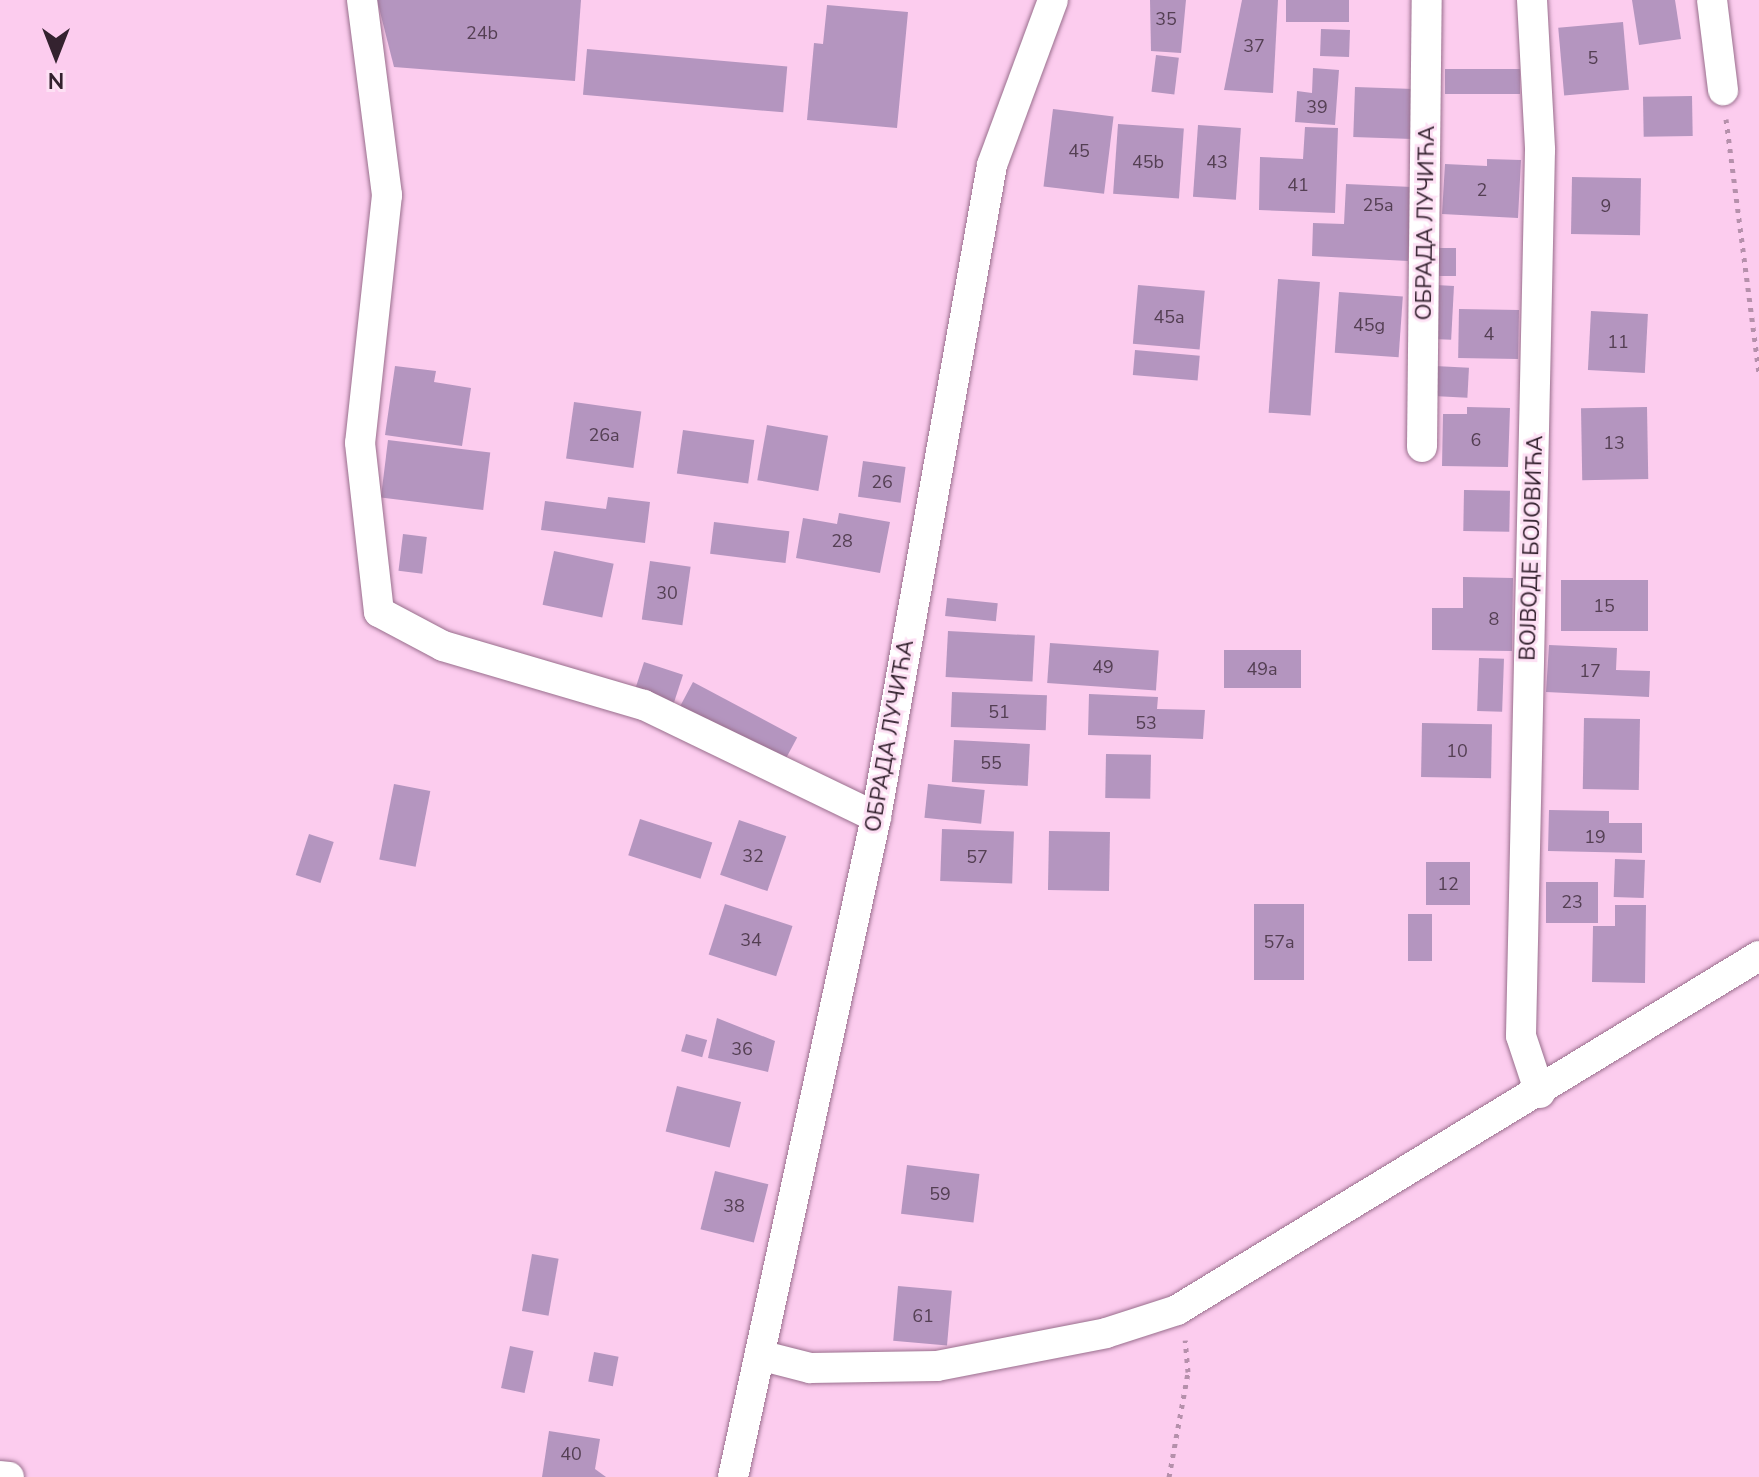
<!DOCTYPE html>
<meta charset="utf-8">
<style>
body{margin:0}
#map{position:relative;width:1759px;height:1477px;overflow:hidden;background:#fcccee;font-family:"Nunito Sans",sans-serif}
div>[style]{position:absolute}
.building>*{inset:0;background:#b495bf;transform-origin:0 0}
.path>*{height:5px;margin-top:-2.5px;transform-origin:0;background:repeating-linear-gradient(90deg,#b590ab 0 4px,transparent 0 10px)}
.roads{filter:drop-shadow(0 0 2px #996f8d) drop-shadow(0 0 2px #996f8d)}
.minor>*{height:30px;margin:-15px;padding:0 15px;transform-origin:15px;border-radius:15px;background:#fff}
span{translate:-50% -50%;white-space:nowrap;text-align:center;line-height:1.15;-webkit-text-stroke:6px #fde0f4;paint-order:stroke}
.number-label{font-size:18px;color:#543f53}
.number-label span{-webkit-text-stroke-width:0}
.street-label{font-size:22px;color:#34222f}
.north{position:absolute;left:16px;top:16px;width:80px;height:80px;-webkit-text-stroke:6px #fde0f4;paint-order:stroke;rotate:180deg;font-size:22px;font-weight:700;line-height:32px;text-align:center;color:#34222f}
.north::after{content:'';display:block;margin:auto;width:28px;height:36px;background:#34222f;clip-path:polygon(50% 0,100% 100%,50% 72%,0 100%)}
</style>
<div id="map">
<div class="building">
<i style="clip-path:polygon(377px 0,581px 0,575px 81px,394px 67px)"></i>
<i style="clip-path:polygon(1150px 0,1186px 0,1181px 53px,1151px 51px)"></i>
<i style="clip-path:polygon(1242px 0,1278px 0,1273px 93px,1224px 90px)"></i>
<i style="left:1286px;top:0;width:63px;height:22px"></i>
<i style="clip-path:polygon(1632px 0,1675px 0,1681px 39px,1639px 45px)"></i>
<i style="clip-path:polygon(827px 5px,908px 12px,897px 128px,807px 120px,814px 43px,823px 44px)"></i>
<i style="left:1623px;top:22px;width:68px;height:65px;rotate:85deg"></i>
<i style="left:1321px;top:29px;width:29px;height:27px;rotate:2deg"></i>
<i style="left:587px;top:49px;width:201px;height:46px;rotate:5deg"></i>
<i style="left:1156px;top:55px;width:23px;height:37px;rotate:7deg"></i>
<i style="clip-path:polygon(1313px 68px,1339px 70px,1335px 125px,1295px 122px,1297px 91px,1312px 93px)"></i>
<i style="left:1520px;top:69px;width:25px;height:75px;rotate:90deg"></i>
<i style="left:1355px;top:87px;width:59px;height:50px;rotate:2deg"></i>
<i style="left:1692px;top:96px;width:40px;height:49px;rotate:89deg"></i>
<i style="left:1053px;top:109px;width:61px;height:78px;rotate:7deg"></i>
<i style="left:1118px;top:124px;width:66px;height:70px;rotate:4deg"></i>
<i style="left:1198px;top:125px;width:43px;height:72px;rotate:4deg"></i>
<i style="clip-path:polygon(1305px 127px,1338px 128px,1335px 213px,1259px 210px,1260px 157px,1303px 159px)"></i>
<i style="clip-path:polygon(1487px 159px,1521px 160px,1518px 218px,1442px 214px,1445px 164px,1487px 166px)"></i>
<i style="left:1572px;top:177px;width:69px;height:57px;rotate:1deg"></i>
<i style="clip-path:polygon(1346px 184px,1412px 187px,1408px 261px,1312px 256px,1313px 223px,1344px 224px)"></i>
<i style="left:1438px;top:248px;width:18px;height:28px"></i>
<i style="left:1278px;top:279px;width:42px;height:134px;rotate:4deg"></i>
<i style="left:1138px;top:285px;width:67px;height:59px;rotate:5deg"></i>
<i style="left:1436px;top:285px;width:18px;height:54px;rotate:3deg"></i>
<i style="left:1339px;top:292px;width:64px;height:61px;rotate:4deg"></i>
<i style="left:1459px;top:309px;width:60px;height:49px;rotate:1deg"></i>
<i style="left:1591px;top:311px;width:57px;height:59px;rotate:3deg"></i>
<i style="left:1135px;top:350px;width:65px;height:25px;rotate:5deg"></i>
<i style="clip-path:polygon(395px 366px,436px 371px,434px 382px,471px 388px,462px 446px,385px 435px)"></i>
<i style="left:1435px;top:366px;width:34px;height:30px;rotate:3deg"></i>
<i style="left:574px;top:402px;width:68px;height:57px;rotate:8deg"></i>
<i style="clip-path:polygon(1467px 407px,1510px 408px,1508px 467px,1442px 466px,1443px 414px,1467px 414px)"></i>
<i style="left:1647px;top:407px;width:72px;height:66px;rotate:89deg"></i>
<i style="left:767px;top:425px;width:62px;height:56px;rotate:10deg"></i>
<i style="left:683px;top:430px;width:72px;height:44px;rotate:8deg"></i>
<i style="left:388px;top:440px;width:103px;height:58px;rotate:7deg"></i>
<i style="left:863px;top:461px;width:43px;height:36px;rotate:8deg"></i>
<i style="left:1464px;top:490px;width:46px;height:41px;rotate:1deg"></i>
<i style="clip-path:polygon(608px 497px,650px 502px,645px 543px,541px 530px,545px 501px,606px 509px)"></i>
<i style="clip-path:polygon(839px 513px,890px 522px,880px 573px,796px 558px,803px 518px,837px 524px)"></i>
<i style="left:714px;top:522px;width:76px;height:32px;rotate:7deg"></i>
<i style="left:403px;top:534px;width:24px;height:37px;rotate:7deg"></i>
<i style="left:554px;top:551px;width:61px;height:55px;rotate:12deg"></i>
<i style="left:650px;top:561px;width:41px;height:59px;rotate:8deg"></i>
<i style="clip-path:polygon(1463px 577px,1513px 578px,1512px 651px,1432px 650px,1432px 608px,1463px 608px)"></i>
<i style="left:1648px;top:580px;width:51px;height:87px;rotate:90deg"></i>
<i style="left:947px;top:598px;width:51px;height:18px;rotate:6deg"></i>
<i style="left:948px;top:631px;width:87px;height:46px;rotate:3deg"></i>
<i style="left:1050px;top:643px;width:109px;height:40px;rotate:4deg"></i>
<i style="clip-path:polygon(1549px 645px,1617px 648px,1616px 670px,1650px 671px,1649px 697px,1546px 692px)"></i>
<i style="left:1301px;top:650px;width:38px;height:77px;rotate:90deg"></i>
<i style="left:1479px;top:658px;width:25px;height:53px;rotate:2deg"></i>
<i style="left:644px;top:662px;width:41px;height:36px;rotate:18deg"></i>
<i style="left:693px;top:682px;width:118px;height:28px;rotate:28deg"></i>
<i style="left:952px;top:692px;width:95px;height:35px;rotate:2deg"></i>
<i style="clip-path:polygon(1089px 694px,1158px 697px,1157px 709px,1205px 710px,1203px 739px,1088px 735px)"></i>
<i style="left:1584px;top:718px;width:56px;height:71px;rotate:1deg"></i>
<i style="left:1422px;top:723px;width:70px;height:54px;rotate:1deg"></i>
<i style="left:954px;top:740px;width:76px;height:42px;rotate:3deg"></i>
<i style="left:1106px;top:754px;width:45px;height:44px;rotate:1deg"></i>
<i style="left:394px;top:784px;width:37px;height:77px;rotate:11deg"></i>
<i style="left:928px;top:784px;width:57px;height:34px;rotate:6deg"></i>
<i style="clip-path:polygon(1549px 810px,1609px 811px,1609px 823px,1642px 823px,1642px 853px,1548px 851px)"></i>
<i style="left:640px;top:819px;width:76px;height:38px;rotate:18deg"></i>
<i style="left:739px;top:820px;width:50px;height:58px;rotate:19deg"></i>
<i style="left:942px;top:829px;width:72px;height:52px;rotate:2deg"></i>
<i style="left:1049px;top:831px;width:61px;height:59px;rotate:1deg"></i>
<i style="left:309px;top:834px;width:26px;height:43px;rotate:18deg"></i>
<i style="left:1615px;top:859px;width:30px;height:38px;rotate:2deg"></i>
<i style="left:1426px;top:862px;width:44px;height:43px"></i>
<i style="left:1546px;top:882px;width:52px;height:41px"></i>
<i style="left:725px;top:904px;width:71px;height:53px;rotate:18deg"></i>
<i style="left:1254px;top:904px;width:50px;height:76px"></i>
<i style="clip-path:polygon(1615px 905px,1646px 905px,1645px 983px,1592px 982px,1593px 926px,1615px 926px)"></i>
<i style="left:1408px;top:914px;width:24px;height:47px"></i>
<i style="clip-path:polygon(717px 1018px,775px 1041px,768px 1072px,708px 1058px)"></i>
<i style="left:686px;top:1034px;width:22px;height:18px;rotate:16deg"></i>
<i style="left:677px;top:1086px;width:66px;height:47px;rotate:14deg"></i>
<i style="left:907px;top:1165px;width:73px;height:49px;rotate:7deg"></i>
<i style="left:715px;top:1171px;width:55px;height:60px;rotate:14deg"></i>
<i style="left:532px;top:1254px;width:27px;height:58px;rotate:10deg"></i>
<i style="left:898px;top:1286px;width:54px;height:55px;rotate:5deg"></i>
<i style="left:510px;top:1346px;width:24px;height:43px;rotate:12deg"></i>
<i style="left:594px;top:1352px;width:25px;height:30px;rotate:11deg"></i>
<i style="clip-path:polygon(549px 1431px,600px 1439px,595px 1469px,606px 1477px,542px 1477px)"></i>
</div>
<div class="path">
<i style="left:1726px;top:119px;width:255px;rotate:82.6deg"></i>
<i style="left:1169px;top:1477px;width:107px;rotate:-79.7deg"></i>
<i style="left:1188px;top:1372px;width:32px;rotate:-95deg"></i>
</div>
<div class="roads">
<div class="minor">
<i style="left:362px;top:0;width:197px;rotate:82.7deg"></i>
<i style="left:387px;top:195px;width:249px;rotate:96.2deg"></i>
<i style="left:360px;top:443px;width:170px;rotate:83.6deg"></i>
<i style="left:379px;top:612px;width:72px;rotate:28deg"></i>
<i style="left:443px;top:646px;width:209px;rotate:16.4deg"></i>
<i style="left:644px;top:705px;width:258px;rotate:25.8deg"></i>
<i style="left:1532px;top:0;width:150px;rotate:86.9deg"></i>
<i style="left:1540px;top:150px;width:886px;rotate:91.23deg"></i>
<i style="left:1521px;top:1036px;width:60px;rotate:71.6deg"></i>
<i style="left:1712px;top:0;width:91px;rotate:83deg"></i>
<i style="left:1422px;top:447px;width:447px;rotate:-89.4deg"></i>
<i style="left:763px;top:1356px;width:49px;rotate:14.3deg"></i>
<i style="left:810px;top:1368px;width:127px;rotate:-0.9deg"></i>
<i style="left:937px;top:1366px;width:172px;rotate:-11deg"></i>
<i style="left:1106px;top:1333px;width:75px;rotate:-17.9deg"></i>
<i style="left:1177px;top:1310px;width:681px;rotate:-31.31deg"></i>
<i style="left:0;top:1476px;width:9px;rotate:6deg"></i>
<i style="left:733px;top:1477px;width:675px;rotate:-77.77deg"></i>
<i style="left:876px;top:817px;width:662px;rotate:-79.91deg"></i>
<i style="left:992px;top:165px;width:176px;rotate:-69.7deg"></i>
</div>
</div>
<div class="number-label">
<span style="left:1166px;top:19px">35</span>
<span style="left:482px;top:33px">24b</span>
<span style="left:1254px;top:46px">37</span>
<span style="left:1593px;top:58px">5</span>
<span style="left:1317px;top:107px">39</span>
<span style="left:1079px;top:151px">45</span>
<span style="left:1148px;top:162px">45b</span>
<span style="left:1217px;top:162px">43</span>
<span style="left:1298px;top:185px">41</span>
<span style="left:1482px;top:190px">2</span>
<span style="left:1378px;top:205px">25a</span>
<span style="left:1606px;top:206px">9</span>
<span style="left:1169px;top:317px">45a</span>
<span style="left:1369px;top:325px">45g</span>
<span style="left:1489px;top:334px">4</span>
<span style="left:1618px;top:342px">11</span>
<span style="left:604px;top:435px">26a</span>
<span style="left:1476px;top:440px">6</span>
<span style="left:1614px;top:443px">13</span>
<span style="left:882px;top:482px">26</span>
<span style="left:842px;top:541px">28</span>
<span style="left:667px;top:593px">30</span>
<span style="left:1604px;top:606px">15</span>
<span style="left:1494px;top:619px">8</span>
<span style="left:1103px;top:667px">49</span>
<span style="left:1262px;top:669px">49a</span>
<span style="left:1590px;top:671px">17</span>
<span style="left:999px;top:712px">51</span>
<span style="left:1146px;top:723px">53</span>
<span style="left:1457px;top:751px">10</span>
<span style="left:991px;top:763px">55</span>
<span style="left:1595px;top:837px">19</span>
<span style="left:753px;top:856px">32</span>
<span style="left:977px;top:857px">57</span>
<span style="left:1448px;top:884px">12</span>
<span style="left:1572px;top:902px">23</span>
<span style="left:751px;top:940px">34</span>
<span style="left:1279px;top:942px">57a</span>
<span style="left:742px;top:1049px">36</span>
<span style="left:940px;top:1194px">59</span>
<span style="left:734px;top:1206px">38</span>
<span style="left:923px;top:1316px">61</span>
<span style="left:571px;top:1454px">40</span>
</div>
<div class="street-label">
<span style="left:1426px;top:223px;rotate:-89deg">ОБРАДА ЛУЧИЋА</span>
<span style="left:1532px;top:548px;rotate:-88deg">ВОЈВОДЕ БОЈОВИЋА</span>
<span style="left:890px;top:736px;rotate:-80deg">ОБРАДА ЛУЧИЋА</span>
</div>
<div class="north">N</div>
</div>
